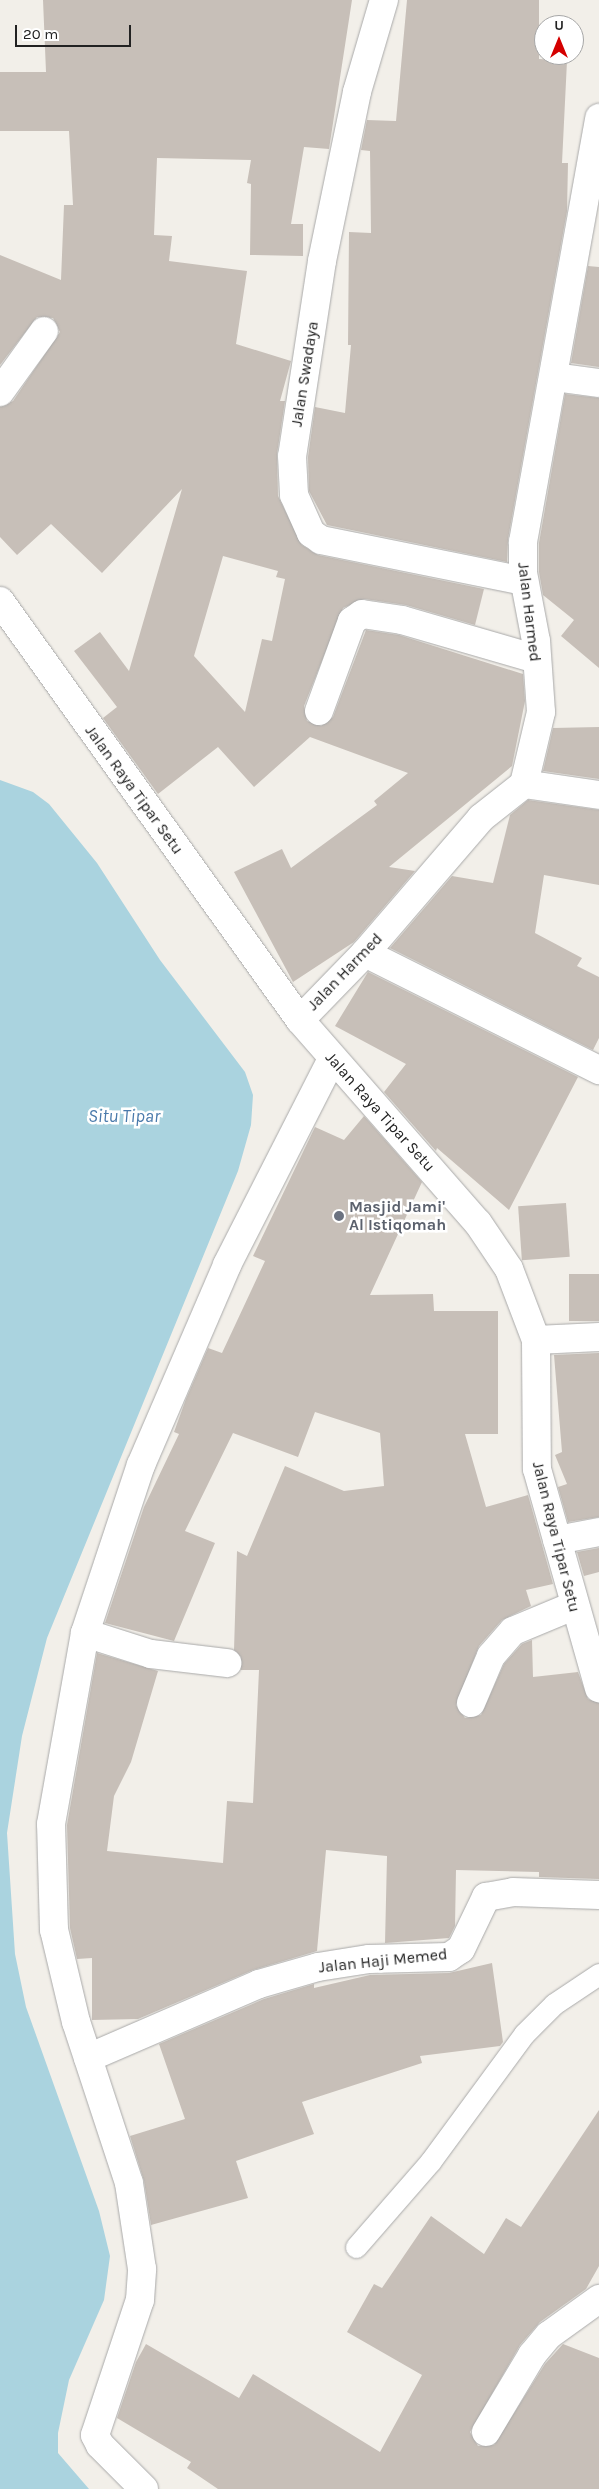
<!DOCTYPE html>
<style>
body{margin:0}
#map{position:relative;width:599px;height:2489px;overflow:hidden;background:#f2efe9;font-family:Karla,sans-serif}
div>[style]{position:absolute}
.water>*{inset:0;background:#aad3df}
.building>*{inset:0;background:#c7bfb8;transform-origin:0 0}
.roads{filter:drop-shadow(0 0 1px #a9a9a9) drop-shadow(0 0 1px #a9a9a9)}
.lane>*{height:21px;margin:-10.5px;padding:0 10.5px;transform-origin:10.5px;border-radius:10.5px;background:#fff}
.street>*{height:28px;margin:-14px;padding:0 14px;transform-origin:14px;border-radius:14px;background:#fff}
.dots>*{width:14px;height:14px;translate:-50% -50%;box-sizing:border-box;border:2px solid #fff;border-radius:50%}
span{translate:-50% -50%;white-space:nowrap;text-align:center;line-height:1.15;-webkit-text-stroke:5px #fff;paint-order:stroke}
.street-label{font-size:16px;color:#222}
.worship-label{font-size:16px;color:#5b616d;font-weight:700}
.left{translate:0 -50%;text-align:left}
.water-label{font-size:18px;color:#4a7aab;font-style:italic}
.north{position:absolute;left:534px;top:15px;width:50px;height:50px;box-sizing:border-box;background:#fff;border:1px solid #a7a7a7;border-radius:50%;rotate:0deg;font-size:14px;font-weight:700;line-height:20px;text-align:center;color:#222}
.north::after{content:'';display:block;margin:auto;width:18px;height:22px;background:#d40000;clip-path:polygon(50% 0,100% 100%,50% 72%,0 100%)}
.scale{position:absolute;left:15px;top:25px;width:116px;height:22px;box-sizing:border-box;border:2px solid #222;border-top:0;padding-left:6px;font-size:15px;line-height:18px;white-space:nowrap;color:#222;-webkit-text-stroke:4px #fff;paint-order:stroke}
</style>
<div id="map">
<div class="water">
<i style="clip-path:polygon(0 780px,33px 792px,49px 804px,97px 863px,160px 960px,245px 1072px,253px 1095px,251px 1125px,238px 1171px,47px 1638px,22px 1736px,7px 1833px,15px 1954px,26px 2007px,99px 2211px,110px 2256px,104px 2300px,69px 2380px,58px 2433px,58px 2453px,89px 2489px,0 2489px)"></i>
</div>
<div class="building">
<i style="clip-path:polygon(evenodd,43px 0,352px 0,329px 149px,304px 147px,291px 224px,303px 224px,303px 256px,250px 255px,251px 184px,247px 183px,251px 160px,157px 158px,154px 235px,172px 236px,169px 261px,247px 271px,236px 344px,291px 361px,280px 401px,285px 401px,277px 454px,278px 496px,302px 545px,318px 555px,484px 589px,475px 625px,406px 605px,364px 599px,343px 608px,304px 706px,307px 721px,321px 726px,333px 717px,366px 630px,399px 635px,523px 674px,525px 701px,512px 766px,389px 867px,415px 871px,354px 942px,293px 982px,234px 872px,282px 849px,291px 868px,377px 805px,374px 801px,408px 773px,310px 737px,254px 787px,218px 747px,158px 794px,103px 718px,117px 707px,74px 651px,100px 632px,129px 671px,182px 489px,102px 573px,51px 524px,17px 555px,0 537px,0 407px,13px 401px,60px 332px,53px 318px,37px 317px,0 365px,0 255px,61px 280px,64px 205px,73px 205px,69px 131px,0 131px,0 72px,46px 72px,43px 0,223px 556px,278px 571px,276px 577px,285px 579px,272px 641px,262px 639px,245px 712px,194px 656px,223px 556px)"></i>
<i style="clip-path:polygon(407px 0,539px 0,539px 59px,567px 61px,562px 163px,568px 163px,567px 211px,508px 539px,507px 562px,327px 525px,309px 491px,308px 457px,315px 407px,345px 413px,351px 345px,348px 345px,349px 232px,371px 233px,370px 151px,361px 150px,367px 120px,396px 121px)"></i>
<i style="clip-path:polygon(588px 266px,599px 267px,599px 367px,571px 363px)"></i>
<i style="clip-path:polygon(565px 394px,599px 398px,599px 668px,561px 636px,574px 620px,543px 595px,539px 572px,539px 543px)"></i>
<i style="clip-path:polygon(599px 727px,599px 779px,543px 771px,553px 728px)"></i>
<i style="clip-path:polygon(528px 800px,599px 810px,599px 885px,544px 875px,535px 933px,582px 958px,577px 966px,599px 977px,599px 1038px,593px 1050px,390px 948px,452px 876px,493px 883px,510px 815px)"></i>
<i style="clip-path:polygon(368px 972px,578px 1077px,509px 1210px,437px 1148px,436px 1151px,384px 1092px,406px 1064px,335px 1026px)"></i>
<i style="clip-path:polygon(364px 1116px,422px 1182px,370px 1295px,433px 1294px,434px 1311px,498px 1311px,498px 1434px,465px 1434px,486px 1507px,528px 1495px,553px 1584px,526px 1590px,531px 1606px,502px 1620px,479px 1646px,456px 1705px,465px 1718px,481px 1715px,504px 1664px,522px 1644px,532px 1640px,533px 1677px,578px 1672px,588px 1699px,599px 1703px,599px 1879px,539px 1877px,539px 1872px,456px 1870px,455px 1926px,449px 1938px,385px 1943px,387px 1856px,326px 1850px,317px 1951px,253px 1970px,138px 2019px,92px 2020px,92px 1958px,77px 1959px,70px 1928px,67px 1825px,97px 1653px,158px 1671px,131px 1762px,114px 1796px,107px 1851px,223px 1863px,227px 1801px,253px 1803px,259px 1670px,241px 1670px,241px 1657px,234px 1650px,237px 1551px,247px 1556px,285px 1466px,344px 1491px,384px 1486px,380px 1433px,315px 1412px,298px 1457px,233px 1433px,185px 1531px,215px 1543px,174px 1641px,105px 1623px,144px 1507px,179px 1434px,174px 1432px,186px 1399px,208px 1348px,222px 1353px,265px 1261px,253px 1256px,315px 1127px,344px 1140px)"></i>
<i style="left:566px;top:1203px;width:54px;height:48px;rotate:86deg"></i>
<i style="left:599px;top:1274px;width:47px;height:30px;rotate:90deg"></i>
<i style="clip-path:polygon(599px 1353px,599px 1517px,568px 1522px,558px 1487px,567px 1484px,555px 1455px,562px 1452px,554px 1355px)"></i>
<i style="clip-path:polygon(599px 1548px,599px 1572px,584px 1576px,577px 1552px)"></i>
<i style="clip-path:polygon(492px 1963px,503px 2042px,500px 2046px,420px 2056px,422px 2063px,302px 2102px,314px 2134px,236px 2161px,248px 2198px,151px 2225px,144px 2181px,130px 2136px,185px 2119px,159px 2044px,264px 1999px,314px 1984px,314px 1988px,370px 1975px,449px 1973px)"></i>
<i style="clip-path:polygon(599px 2110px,599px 2266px,586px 2289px,540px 2322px,520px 2345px,470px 2432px,478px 2446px,494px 2445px,545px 2364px,563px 2344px,599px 2358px,599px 2489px,218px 2489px,187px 2468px,191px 2462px,117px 2418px,136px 2362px,146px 2344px,239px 2398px,253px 2374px,380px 2452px,422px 2375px,347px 2332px,374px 2284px,382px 2288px,431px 2216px,484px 2254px,506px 2218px,521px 2227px)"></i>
</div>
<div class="roads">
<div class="lane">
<i style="left:356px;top:2247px;width:113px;rotate:-49deg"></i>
<i style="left:430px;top:2162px;width:159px;rotate:-53.7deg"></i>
<i style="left:524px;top:2034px;width:42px;rotate:-45deg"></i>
<i style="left:554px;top:2004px;width:54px;rotate:-33.7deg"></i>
</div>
<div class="street">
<i style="left:384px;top:0;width:96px;rotate:106.4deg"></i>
<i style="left:357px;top:92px;width:173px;rotate:101.7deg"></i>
<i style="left:322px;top:261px;width:197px;rotate:98.7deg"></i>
<i style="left:292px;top:456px;width:39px;rotate:87deg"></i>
<i style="left:294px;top:495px;width:42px;rotate:65.9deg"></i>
<i style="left:311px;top:533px;width:12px;rotate:35deg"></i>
<i style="left:321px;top:540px;width:207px;rotate:11.4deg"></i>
<i style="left:554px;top:377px;width:45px;rotate:7.6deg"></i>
<i style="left:0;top:392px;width:75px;rotate:-54.2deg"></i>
<i style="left:0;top:601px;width:515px;rotate:54.4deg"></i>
<i style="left:300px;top:1020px;width:270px;rotate:48.8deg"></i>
<i style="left:478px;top:1223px;width:55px;rotate:56deg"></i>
<i style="left:509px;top:1269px;width:76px;rotate:69.2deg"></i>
<i style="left:536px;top:1340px;width:129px;rotate:89.6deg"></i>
<i style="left:537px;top:1469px;width:228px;rotate:74.2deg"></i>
<i style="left:319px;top:711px;width:96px;rotate:-69.9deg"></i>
<i style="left:352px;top:621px;width:12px;rotate:-35deg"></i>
<i style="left:362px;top:614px;width:40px;rotate:8.5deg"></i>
<i style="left:402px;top:620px;width:140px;rotate:16.2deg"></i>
<i style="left:524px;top:784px;width:76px;rotate:8.3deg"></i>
<i style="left:365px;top:953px;width:262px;rotate:26.6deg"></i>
<i style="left:300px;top:1020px;width:93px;rotate:-45.9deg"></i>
<i style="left:365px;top:953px;width:178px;rotate:-49.3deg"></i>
<i style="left:481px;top:818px;width:55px;rotate:-38.3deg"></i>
<i style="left:524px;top:784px;width:74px;rotate:-76.7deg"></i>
<i style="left:541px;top:712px;width:71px;rotate:-94deg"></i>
<i style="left:536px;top:641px;width:69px;rotate:-100.8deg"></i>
<i style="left:523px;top:573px;width:31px;rotate:-90deg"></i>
<i style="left:523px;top:542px;width:431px;rotate:-79.8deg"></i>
<i style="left:536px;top:1340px;width:63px;rotate:-2.7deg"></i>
<i style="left:557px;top:1540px;width:43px;rotate:-10.8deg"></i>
<i style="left:85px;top:1633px;width:69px;rotate:17.7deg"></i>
<i style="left:151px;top:1654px;width:77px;rotate:6.8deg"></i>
<i style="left:471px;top:1703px;width:51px;rotate:-66.9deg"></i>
<i style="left:491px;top:1656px;width:33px;rotate:-49deg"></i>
<i style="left:513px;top:1631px;width:65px;rotate:-22.6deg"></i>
<i style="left:88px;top:2058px;width:186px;rotate:-23.4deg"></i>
<i style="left:259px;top:1984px;width:61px;rotate:-16.1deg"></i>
<i style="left:318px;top:1967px;width:52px;rotate:-8.9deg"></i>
<i style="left:369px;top:1959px;width:80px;rotate:-1.4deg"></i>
<i style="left:449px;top:1957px;width:14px;rotate:-34deg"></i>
<i style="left:461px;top:1949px;width:58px;rotate:-64.3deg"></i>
<i style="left:486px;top:1897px;width:27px;rotate:-10deg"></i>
<i style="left:513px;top:1892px;width:86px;rotate:2deg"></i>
<i style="left:486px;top:2432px;width:90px;rotate:-59.1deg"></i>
<i style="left:532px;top:2355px;width:26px;rotate:-50deg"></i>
<i style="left:549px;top:2335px;width:62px;rotate:-35.8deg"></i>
<i style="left:144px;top:2489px;width:62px;rotate:-135deg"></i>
<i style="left:100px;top:2445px;width:11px;rotate:-117deg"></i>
<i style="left:95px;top:2435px;width:142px;rotate:-71.6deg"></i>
<i style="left:140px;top:2300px;width:31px;rotate:-86deg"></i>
<i style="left:142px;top:2269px;width:87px;rotate:-98.6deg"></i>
<i style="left:129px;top:2183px;width:169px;rotate:-108.2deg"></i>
<i style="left:76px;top:2022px;width:95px;rotate:-103.4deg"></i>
<i style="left:54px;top:1930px;width:106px;rotate:-91.6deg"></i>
<i style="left:51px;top:1824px;width:194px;rotate:-79.9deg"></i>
<i style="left:85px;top:1633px;width:177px;rotate:-71.6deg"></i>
<i style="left:141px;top:1465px;width:218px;rotate:-66.7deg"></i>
<i style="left:227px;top:1265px;width:231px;rotate:-63deg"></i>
</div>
</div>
<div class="dots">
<i style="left:339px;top:1216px;background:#6b7280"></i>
</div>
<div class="street-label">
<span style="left:305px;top:374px;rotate:-81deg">Jalan Swadaya</span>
<span style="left:529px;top:612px;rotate:83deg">Jalan Harmed</span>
<span style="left:134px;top:790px;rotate:54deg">Jalan Raya Tipar Setu</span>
<span style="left:345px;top:972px;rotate:-46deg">Jalan Harmed</span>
<span style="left:380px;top:1112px;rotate:48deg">Jalan Raya Tipar Setu</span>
<span style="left:556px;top:1537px;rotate:76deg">Jalan Raya Tipar Setu</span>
<span style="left:383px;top:1961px;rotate:-6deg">Jalan Haji Memed</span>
</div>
<div class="worship-label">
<span class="left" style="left:349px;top:1216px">Masjid Jami'<br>Al Istiqomah</span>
</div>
<div class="water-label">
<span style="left:124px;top:1116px">Situ Tipar</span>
</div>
<div class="north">U</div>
<div class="scale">20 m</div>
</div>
